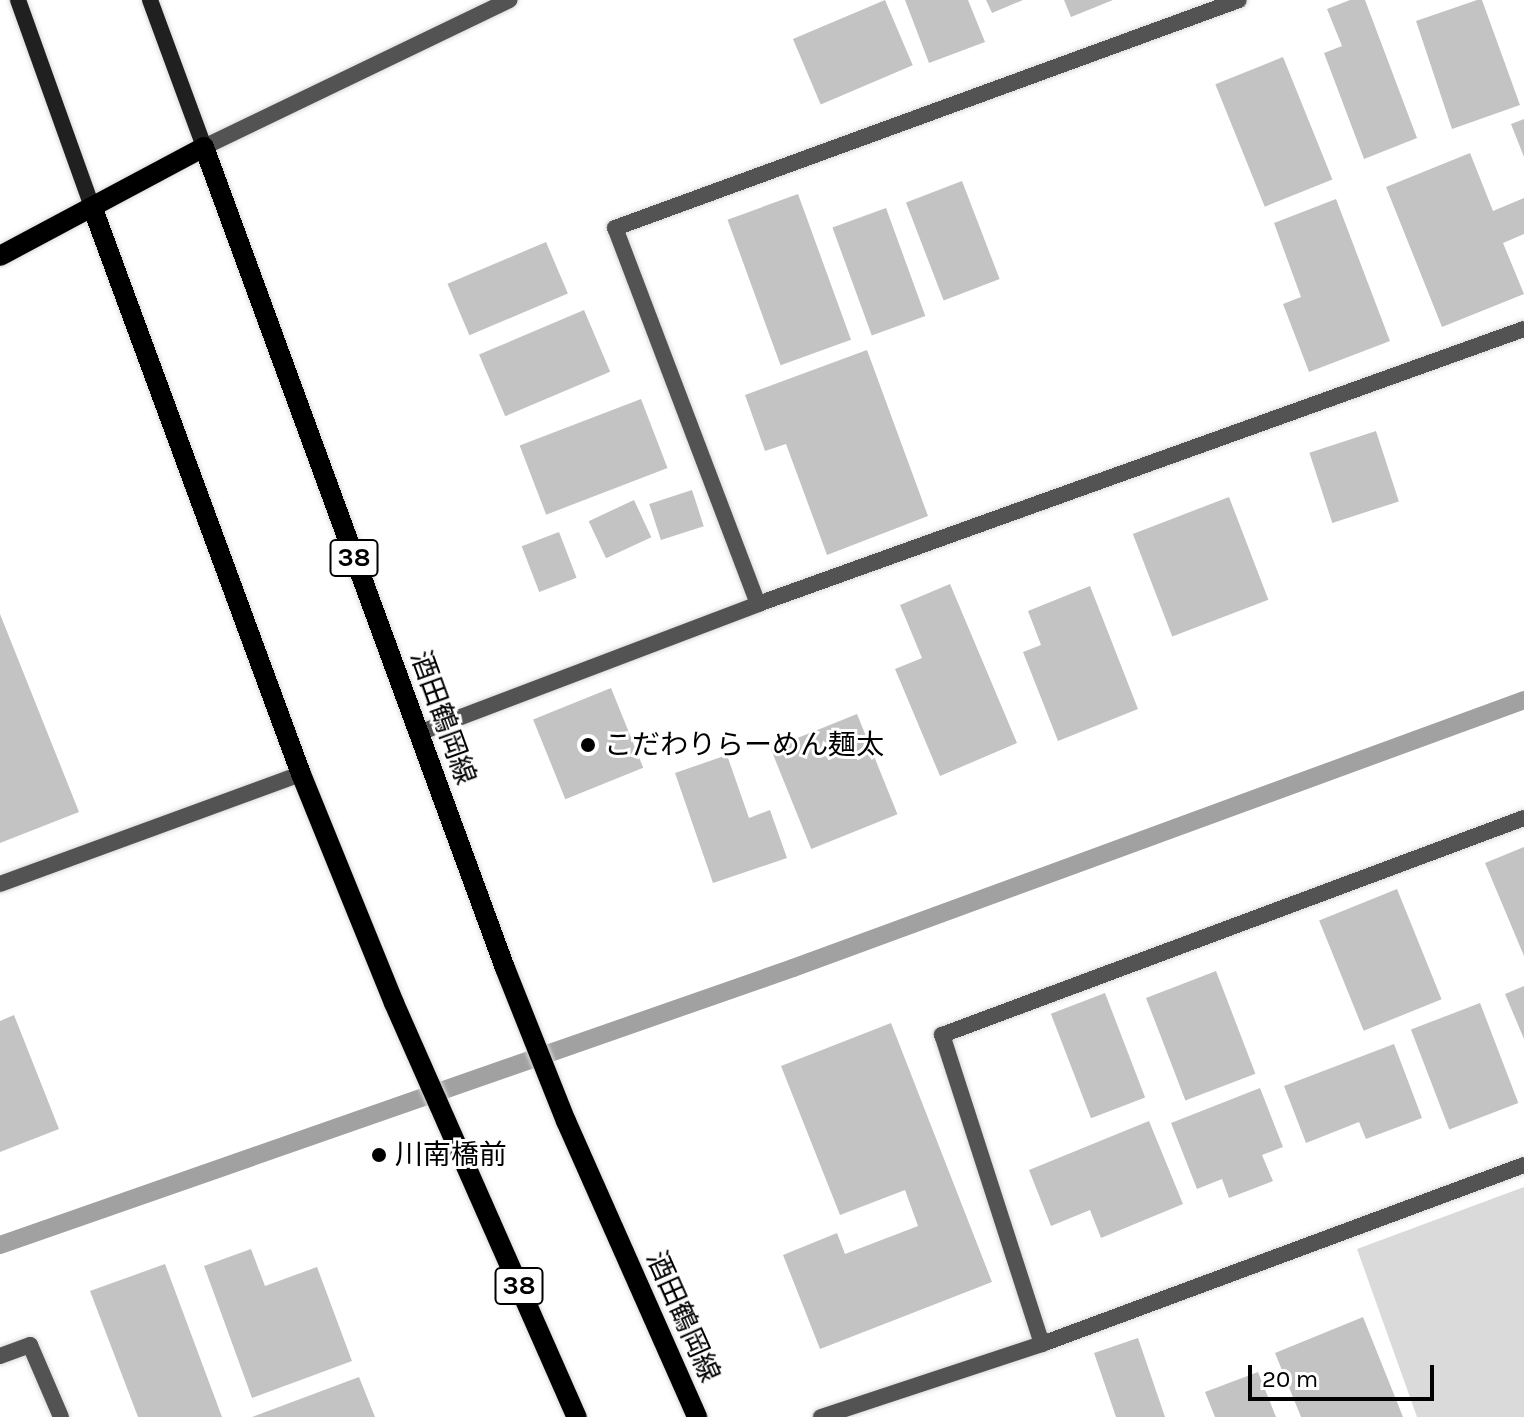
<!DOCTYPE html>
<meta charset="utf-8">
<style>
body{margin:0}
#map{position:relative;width:1524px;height:1417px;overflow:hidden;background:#fff;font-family:Karla,"Noto Sans JP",sans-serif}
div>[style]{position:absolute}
.green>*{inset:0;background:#dadada}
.stream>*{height:18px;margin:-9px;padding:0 9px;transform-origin:9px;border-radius:9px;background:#a1a1a1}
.building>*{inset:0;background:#c3c3c3;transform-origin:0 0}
.roads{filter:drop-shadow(0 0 2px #dbdbdb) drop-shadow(0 0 2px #dbdbdb)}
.minor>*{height:16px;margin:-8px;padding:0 8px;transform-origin:8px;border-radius:8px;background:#535353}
.tertiary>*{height:16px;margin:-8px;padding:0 8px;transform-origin:8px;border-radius:8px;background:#535353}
.secondary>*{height:16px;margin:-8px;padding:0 8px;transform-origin:8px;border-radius:8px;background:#202020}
.primary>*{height:20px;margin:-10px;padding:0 10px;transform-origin:10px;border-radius:10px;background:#000}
.dots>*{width:22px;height:22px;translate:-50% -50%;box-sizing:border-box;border:4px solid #fff;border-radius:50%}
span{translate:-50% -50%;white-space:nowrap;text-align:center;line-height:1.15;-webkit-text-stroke:6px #fff;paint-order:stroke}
.shield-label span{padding:2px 6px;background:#fff;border:2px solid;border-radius:6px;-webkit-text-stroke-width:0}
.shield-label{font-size:26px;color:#000;font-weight:700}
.street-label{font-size:28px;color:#000}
.poi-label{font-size:28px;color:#000}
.left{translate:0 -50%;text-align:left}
.scale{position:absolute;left:1248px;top:1365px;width:186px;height:36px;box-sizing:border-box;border:4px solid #000;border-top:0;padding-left:10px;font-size:24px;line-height:28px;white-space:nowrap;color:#000;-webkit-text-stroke:6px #fff;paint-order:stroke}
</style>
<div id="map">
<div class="green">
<i style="clip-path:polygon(1524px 1187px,1524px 1417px,1417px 1417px,1357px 1249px)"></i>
</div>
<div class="stream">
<i style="left:0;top:1245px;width:840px;rotate:-19.25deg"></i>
<i style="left:793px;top:968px;width:779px;rotate:-20.13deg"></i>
</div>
<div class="building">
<i style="left:885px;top:0;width:71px;height:100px;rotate:67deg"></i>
<i style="clip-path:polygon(905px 0,968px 0,985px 42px,929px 63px)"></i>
<i style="clip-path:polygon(986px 0,1023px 0,992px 13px)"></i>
<i style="clip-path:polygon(1064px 0,1113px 0,1071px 17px)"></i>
<i style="clip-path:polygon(1350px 0,1365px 0,1417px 138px,1364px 159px,1324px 53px,1342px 46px,1327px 9px)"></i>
<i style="clip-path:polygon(1477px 0,1482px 0,1520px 105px,1452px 129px,1416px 21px)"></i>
<i style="left:1283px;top:57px;width:132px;height:73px;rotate:68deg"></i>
<i style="clip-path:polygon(1524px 119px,1524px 157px,1511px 124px)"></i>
<i style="clip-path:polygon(1470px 153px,1493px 211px,1524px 198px,1524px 234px,1503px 243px,1524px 294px,1442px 327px,1386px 187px)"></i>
<i style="left:962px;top:181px;width:105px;height:60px;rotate:69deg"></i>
<i style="left:798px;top:194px;width:155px;height:75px;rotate:70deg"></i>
<i style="clip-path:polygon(1336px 199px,1390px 341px,1309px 372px,1283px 304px,1301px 297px,1274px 223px)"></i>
<i style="left:886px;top:208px;width:115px;height:57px;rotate:70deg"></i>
<i style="left:546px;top:242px;width:56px;height:107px;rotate:67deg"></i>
<i style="left:584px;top:310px;width:67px;height:114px;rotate:67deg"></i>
<i style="clip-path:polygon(867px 350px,928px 516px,827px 555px,786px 444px,765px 451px,745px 395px)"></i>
<i style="left:641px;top:399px;width:74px;height:130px;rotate:69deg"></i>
<i style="left:1376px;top:431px;width:74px;height:70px;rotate:72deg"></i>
<i style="left:692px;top:490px;width:38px;height:45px;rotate:72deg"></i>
<i style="left:1229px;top:497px;width:110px;height:103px;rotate:69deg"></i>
<i style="left:634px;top:500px;width:41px;height:50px;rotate:65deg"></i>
<i style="left:559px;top:532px;width:49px;height:40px;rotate:69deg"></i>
<i style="clip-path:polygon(950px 584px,1017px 743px,940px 776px,895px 669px,922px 658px,900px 605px)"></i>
<i style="clip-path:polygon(1090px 586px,1138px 709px,1058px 741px,1023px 652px,1041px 645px,1028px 611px)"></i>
<i style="clip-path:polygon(0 614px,79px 812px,0 843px)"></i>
<i style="left:611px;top:688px;width:86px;height:84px;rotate:68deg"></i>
<i style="left:857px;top:714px;width:108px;height:93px;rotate:68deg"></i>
<i style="clip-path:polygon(727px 755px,749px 818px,770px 810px,787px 858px,713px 883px,675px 773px)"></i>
<i style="clip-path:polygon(1524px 847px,1524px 956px,1485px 863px)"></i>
<i style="left:1397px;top:889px;width:119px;height:84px;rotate:68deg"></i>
<i style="left:1216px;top:971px;width:110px;height:75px;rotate:69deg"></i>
<i style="clip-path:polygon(1524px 986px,1524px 1039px,1505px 994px)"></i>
<i style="left:1105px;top:993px;width:112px;height:58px;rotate:69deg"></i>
<i style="left:1480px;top:1003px;width:107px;height:74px;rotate:69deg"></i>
<i style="clip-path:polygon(14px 1015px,59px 1129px,0 1152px,0 1021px)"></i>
<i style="clip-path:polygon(891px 1023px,992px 1282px,820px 1349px,783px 1255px,837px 1233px,845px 1254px,918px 1226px,905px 1190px,840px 1215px,781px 1066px)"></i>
<i style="clip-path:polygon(1394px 1044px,1422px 1118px,1366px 1139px,1359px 1122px,1306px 1143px,1284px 1086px)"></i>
<i style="clip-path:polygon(1260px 1088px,1283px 1147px,1262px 1155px,1273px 1181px,1229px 1198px,1222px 1179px,1197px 1189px,1171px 1123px)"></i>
<i style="clip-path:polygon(1149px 1121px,1183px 1204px,1101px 1238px,1090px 1210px,1051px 1226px,1029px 1170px)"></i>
<i style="clip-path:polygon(251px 1249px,265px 1286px,317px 1267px,352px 1361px,252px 1398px,204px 1266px)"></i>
<i style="clip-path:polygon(165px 1264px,222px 1417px,138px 1417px,90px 1291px)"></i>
<i style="clip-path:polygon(1363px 1317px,1403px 1417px,1301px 1417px,1275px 1353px)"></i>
<i style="clip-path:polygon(1138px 1338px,1165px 1417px,1116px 1417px,1094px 1353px)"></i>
<i style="clip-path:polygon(1258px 1372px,1276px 1417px,1215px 1417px,1205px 1392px)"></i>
<i style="clip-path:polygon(359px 1377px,375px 1417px,252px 1417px)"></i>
</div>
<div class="roads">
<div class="minor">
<i style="left:758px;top:604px;width:402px;rotate:-110.8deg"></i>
<i style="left:615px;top:228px;width:664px;rotate:-20.07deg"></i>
<i style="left:419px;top:733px;width:363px;rotate:-20.8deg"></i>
<i style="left:758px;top:604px;width:814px;rotate:-19.75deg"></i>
<i style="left:0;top:884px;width:320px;rotate:-20.1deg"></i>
<i style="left:1042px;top:1344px;width:325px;rotate:-107.9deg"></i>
<i style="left:942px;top:1035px;width:621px;rotate:-20.45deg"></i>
<i style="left:0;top:1356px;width:32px;rotate:-20deg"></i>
<i style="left:30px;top:1345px;width:78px;rotate:66.7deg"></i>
<i style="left:821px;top:1417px;width:233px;rotate:-18.3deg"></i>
<i style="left:1042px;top:1344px;width:514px;rotate:-20.37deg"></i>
</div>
<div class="tertiary">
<i style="left:204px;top:147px;width:339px;rotate:-25.7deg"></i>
</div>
<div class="secondary">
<i style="left:18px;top:0;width:222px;rotate:70.3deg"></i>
<i style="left:150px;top:0;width:157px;rotate:69.8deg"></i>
</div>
<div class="primary">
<i style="left:93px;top:209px;width:602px;rotate:69.79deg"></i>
<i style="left:301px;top:774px;width:247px;rotate:67.9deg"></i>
<i style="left:394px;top:1003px;width:453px;rotate:66.2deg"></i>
<i style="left:0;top:256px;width:231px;rotate:-28.1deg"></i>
<i style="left:204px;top:147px;width:874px;rotate:69.87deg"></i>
<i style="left:505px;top:968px;width:165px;rotate:68.3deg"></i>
<i style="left:566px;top:1121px;width:324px;rotate:66.1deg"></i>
</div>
</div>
<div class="dots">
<i style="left:588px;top:745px;background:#000"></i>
<i style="left:379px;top:1155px;background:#000"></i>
</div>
<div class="shield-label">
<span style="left:354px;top:558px">38</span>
<span style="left:519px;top:1286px">38</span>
</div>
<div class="street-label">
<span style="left:443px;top:718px;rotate:70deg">酒田鶴岡線</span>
<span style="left:683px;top:1317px;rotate:66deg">酒田鶴岡線</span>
</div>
<div class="poi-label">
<span class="left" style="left:604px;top:745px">こだわりらーめん麺太</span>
<span class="left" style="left:395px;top:1155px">川南橋前</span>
</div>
<div class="scale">20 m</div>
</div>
